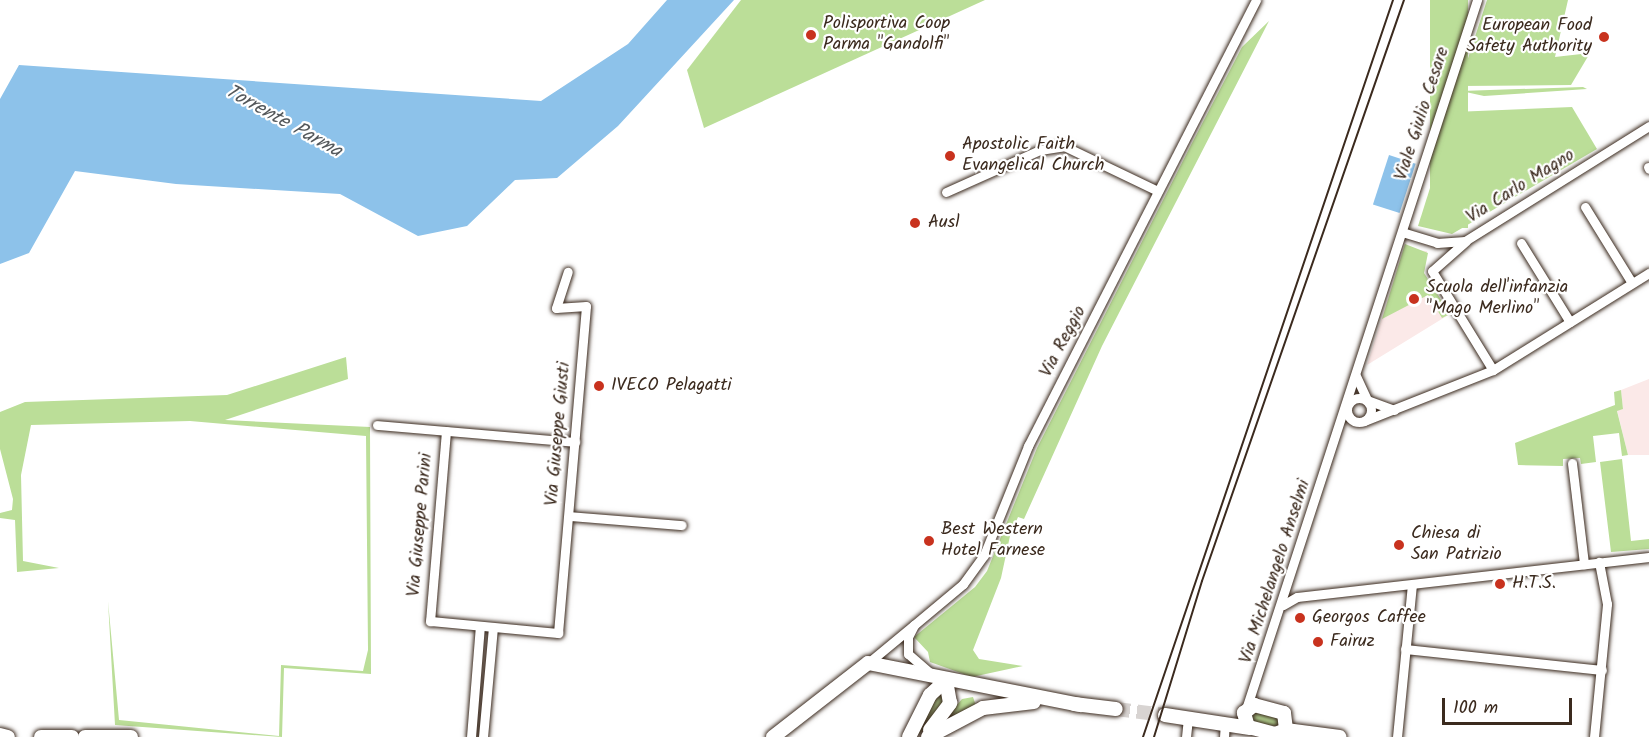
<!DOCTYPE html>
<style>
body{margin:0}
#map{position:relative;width:1649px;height:737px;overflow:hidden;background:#fff;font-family:Kalam,sans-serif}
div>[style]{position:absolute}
.built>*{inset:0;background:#fbe9e8}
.green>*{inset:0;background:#bbde98;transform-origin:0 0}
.water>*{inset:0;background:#8dc2ea;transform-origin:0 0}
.secondary-tunnel>*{height:14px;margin-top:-7px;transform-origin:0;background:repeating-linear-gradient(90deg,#d8d4d2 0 14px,transparent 0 21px)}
.roads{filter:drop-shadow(0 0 2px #3b2a1e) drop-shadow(0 0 2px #3b2a1e)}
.street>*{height:9px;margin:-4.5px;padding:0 4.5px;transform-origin:4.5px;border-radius:4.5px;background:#fff}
.street>.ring{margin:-4.5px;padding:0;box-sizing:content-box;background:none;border:9px solid #fff;border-radius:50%}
.secondary>*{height:14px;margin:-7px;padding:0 7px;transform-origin:7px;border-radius:7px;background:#fff}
.rail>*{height:2px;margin:-1px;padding:0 1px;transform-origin:1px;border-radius:1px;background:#3b2a1e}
.dots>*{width:16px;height:16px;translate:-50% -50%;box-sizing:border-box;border:3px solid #fff;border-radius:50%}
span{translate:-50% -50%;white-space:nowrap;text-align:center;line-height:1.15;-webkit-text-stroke:4.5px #fff;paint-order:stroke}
.poi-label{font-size:18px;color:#3b2a1e}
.left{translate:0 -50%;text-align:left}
.right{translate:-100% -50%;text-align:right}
.street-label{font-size:18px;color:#3b2a1e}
.water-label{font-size:20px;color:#54585b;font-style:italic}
.scale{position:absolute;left:1442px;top:698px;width:130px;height:27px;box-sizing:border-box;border:3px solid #3b2a1e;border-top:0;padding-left:8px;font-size:18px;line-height:21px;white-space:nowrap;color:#3b2a1e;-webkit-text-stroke:4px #fff;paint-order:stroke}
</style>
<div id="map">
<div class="built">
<i style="clip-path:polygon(1405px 244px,1410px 250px,1427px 251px,1424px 273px,1450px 314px,1367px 365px)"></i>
<i style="clip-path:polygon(1649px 379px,1649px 455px,1628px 455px,1617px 410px,1623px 409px,1621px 390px)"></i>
</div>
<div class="green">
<i style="clip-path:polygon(741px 0,985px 0,704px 128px,687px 70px)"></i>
<i style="left:1430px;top:0;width:38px;height:228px"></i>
<i style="clip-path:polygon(1487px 0,1568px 0,1555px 57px,1590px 53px,1571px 85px,1459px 86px)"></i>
<i style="clip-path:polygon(1269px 21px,1102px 346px,1024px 519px,1018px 517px,1010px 536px,1001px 578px,973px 650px,979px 659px,1023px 666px,972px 677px,930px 662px,928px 652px,914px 637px,975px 587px,987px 571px,1037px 448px,1192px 143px,1242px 47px)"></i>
<i style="clip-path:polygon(1583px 87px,1587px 89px,1484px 96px,1461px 91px)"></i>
<i style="clip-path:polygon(1572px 107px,1597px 149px,1452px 234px,1418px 226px,1454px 112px)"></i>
<i style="clip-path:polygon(1405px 244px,1428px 253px,1424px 273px,1450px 314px,1442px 318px,1428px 295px,1382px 319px)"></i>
<i style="clip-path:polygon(346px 357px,348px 379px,225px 420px,370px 427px,371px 674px,284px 668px,282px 737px,115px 725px,108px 601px,119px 720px,279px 736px,281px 665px,363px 671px,368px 650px,366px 436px,190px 421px,31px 425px,21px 475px,23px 561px,59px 568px,17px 572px,15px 520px,0 518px,0 513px,12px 510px,13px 499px,0 449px,0 412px,25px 402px,227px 395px)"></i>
<i style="clip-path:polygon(1621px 390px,1623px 409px,1617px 411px,1628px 455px,1622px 456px,1619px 433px,1593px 436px,1596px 462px,1581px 464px,1580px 458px,1563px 459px,1563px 466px,1518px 465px,1515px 443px,1615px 405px,1614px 392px)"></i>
<i style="clip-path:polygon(1622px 459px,1631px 541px,1649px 539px,1649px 549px,1611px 552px,1600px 462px)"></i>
<i style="clip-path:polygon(943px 693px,944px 707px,916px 737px,935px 695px)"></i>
<i style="clip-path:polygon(973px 697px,976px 706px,944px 720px,962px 699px)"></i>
<i style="clip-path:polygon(1257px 712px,1279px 718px,1279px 727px,1253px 722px,1251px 713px)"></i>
</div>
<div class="water">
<i style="clip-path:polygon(667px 0,734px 0,618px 126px,557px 178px,515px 180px,467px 226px,418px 236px,340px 194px,176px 184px,75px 171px,29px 253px,0 264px,0 99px,19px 65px,541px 101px,628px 44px)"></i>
<i style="left:1389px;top:155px;width:28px;height:52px;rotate:18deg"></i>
</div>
<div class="secondary-tunnel">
<i style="left:1116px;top:709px;width:49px;rotate:7deg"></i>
</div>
<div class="roads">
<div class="street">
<i style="left:1648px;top:167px;width:2px;rotate:63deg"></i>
<i style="left:946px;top:192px;width:103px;rotate:-24.1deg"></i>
<i style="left:1040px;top:150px;width:24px;rotate:-9deg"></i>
<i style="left:1064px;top:146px;width:104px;rotate:25.6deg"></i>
<i style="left:1585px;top:207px;width:89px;rotate:58.3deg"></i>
<i style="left:1402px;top:232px;width:37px;rotate:17deg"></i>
<i style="left:1437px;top:243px;width:28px;rotate:-4deg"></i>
<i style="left:1465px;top:241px;width:217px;rotate:-32deg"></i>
<i style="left:1466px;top:241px;width:45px;rotate:138.6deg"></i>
<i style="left:1432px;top:271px;width:116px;rotate:58.4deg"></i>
<i style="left:1521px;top:243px;width:93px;rotate:58.2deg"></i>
<i style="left:1356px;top:376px;width:26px;rotate:65deg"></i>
<i style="left:1367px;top:400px;width:29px;rotate:20deg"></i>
<i class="ring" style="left:1347px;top:398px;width:15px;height:15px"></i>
<i style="left:1364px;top:421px;width:139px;rotate:-21.6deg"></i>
<i style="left:1493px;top:370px;width:184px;rotate:-31.9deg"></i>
<i style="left:377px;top:425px;width:199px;rotate:4.9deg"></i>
<i style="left:446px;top:431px;width:191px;rotate:94.8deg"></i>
<i style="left:430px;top:621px;width:129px;rotate:5.4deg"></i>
<i style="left:558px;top:633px;width:328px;rotate:-85.1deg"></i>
<i style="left:586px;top:306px;width:30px;rotate:176deg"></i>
<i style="left:556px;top:308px;width:38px;rotate:-72deg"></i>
<i style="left:1572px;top:463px;width:102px;rotate:83.2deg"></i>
<i style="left:569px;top:516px;width:113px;rotate:4.6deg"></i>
<i style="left:1283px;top:605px;width:16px;rotate:-30deg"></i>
<i style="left:1297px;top:597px;width:354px;rotate:-6.5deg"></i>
<i style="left:1405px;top:649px;width:198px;rotate:6.1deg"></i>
<i style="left:868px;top:663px;width:60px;rotate:-39.6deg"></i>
<i style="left:930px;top:673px;width:29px;rotate:-139deg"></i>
<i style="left:908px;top:654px;width:17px;rotate:-90deg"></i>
<i style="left:908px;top:637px;width:13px;rotate:-63deg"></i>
<i style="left:914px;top:625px;width:64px;rotate:-39.9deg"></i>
<i style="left:963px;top:584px;width:36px;rotate:-54deg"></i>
<i style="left:984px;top:555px;width:118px;rotate:-68deg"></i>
<i style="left:1028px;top:446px;width:501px;rotate:-62.92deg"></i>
<i style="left:1246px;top:709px;width:746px;rotate:-71.95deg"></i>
<i style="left:471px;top:737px;width:111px;rotate:-85.4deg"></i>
<i style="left:483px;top:737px;width:110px;rotate:-84.8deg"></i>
<i style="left:1186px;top:737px;width:19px;rotate:-84deg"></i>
<i style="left:1224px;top:737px;width:15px;rotate:-86deg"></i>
<i style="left:1397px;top:737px;width:153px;rotate:-84.4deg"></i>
<i style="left:1594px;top:737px;width:134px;rotate:-84.4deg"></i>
<i style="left:1607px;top:604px;width:43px;rotate:-100.8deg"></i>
</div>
<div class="secondary">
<i style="left:1074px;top:704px;width:42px;rotate:6.8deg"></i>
<i style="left:1254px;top:705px;width:31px;rotate:15deg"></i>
<i style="left:1284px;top:713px;width:17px;rotate:83deg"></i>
<i style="left:1286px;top:730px;width:12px;rotate:160deg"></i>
<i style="left:1275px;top:734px;width:28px;rotate:-165deg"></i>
<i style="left:1248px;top:727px;width:15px;rotate:-106deg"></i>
<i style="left:1244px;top:713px;width:13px;rotate:-39deg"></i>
<i style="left:1165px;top:715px;width:86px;rotate:8.7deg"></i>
<i style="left:930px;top:730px;width:34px;rotate:-53deg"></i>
<i style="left:950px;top:703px;width:23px;rotate:-100deg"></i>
<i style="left:1286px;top:730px;width:54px;rotate:7.4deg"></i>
<i style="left:0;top:735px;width:8px;rotate:14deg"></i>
<i style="left:41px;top:737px;width:31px"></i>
<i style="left:85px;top:737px;width:46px"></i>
<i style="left:773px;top:737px;width:120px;rotate:-37.9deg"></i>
<i style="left:868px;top:663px;width:217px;rotate:11.2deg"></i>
<i style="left:909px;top:737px;width:47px;rotate:-63.4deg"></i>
<i style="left:930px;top:695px;width:22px;rotate:-43deg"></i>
<i style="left:928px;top:737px;width:62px;rotate:-27.8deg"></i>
<i style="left:983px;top:708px;width:51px;rotate:-6.7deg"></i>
</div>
</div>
<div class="rail">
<i style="left:1143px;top:737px;width:778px;rotate:-71.26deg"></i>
<i style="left:1154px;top:737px;width:163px;rotate:-72.9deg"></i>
<i style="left:1202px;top:581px;width:615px;rotate:-70.83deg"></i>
</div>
<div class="dots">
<i style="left:811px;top:35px;background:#c8321e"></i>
<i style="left:1604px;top:37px;background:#c8321e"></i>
<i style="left:950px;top:156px;background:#c8321e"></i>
<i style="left:915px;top:223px;background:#c8321e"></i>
<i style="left:1414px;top:299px;background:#c8321e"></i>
<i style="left:599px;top:386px;background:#c8321e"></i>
<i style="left:929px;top:541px;background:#c8321e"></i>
<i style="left:1399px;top:545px;background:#c8321e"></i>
<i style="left:1500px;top:584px;background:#c8321e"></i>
<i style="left:1300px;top:618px;background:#c8321e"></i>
<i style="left:1318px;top:642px;background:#c8321e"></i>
</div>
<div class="poi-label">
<span class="left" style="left:823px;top:35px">Polisportiva Coop<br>Parma "Gandolfi"</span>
<span class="right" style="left:1592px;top:37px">European Food<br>Safety Authority</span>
<span class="left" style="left:962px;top:156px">Apostolic Faith<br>Evangelical Church</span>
<span class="left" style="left:928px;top:223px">Ausl</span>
<span class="left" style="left:1426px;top:299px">Scuola dell'infanzia<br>"Mago Merlino"</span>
<span class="left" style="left:611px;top:386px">IVECO Pelagatti</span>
<span class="left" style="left:941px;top:541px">Best Western<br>Hotel Farnese</span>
<span class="left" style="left:1411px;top:545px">Chiesa di<br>San Patrizio</span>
<span class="left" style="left:1512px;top:584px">H.T.S.</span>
<span class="left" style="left:1312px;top:618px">Georgos Caffee</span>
<span class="left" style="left:1330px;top:642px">Fairuz</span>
</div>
<div class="street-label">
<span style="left:1423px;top:114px;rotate:-72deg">Viale Giulio Cesare</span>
<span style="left:1521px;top:187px;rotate:-32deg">Via Carlo Magno</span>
<span style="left:1064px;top:342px;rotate:-62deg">Via Reggio</span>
<span style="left:559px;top:434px;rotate:-85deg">Via Giuseppe Giusti</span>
<span style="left:421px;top:525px;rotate:-85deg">Via Giuseppe Parini</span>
<span style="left:1276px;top:572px;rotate:-72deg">Via Michelangelo Anselmi</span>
</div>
<div class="water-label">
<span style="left:283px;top:122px;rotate:29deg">Torrente Parma</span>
</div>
<div class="scale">100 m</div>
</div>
